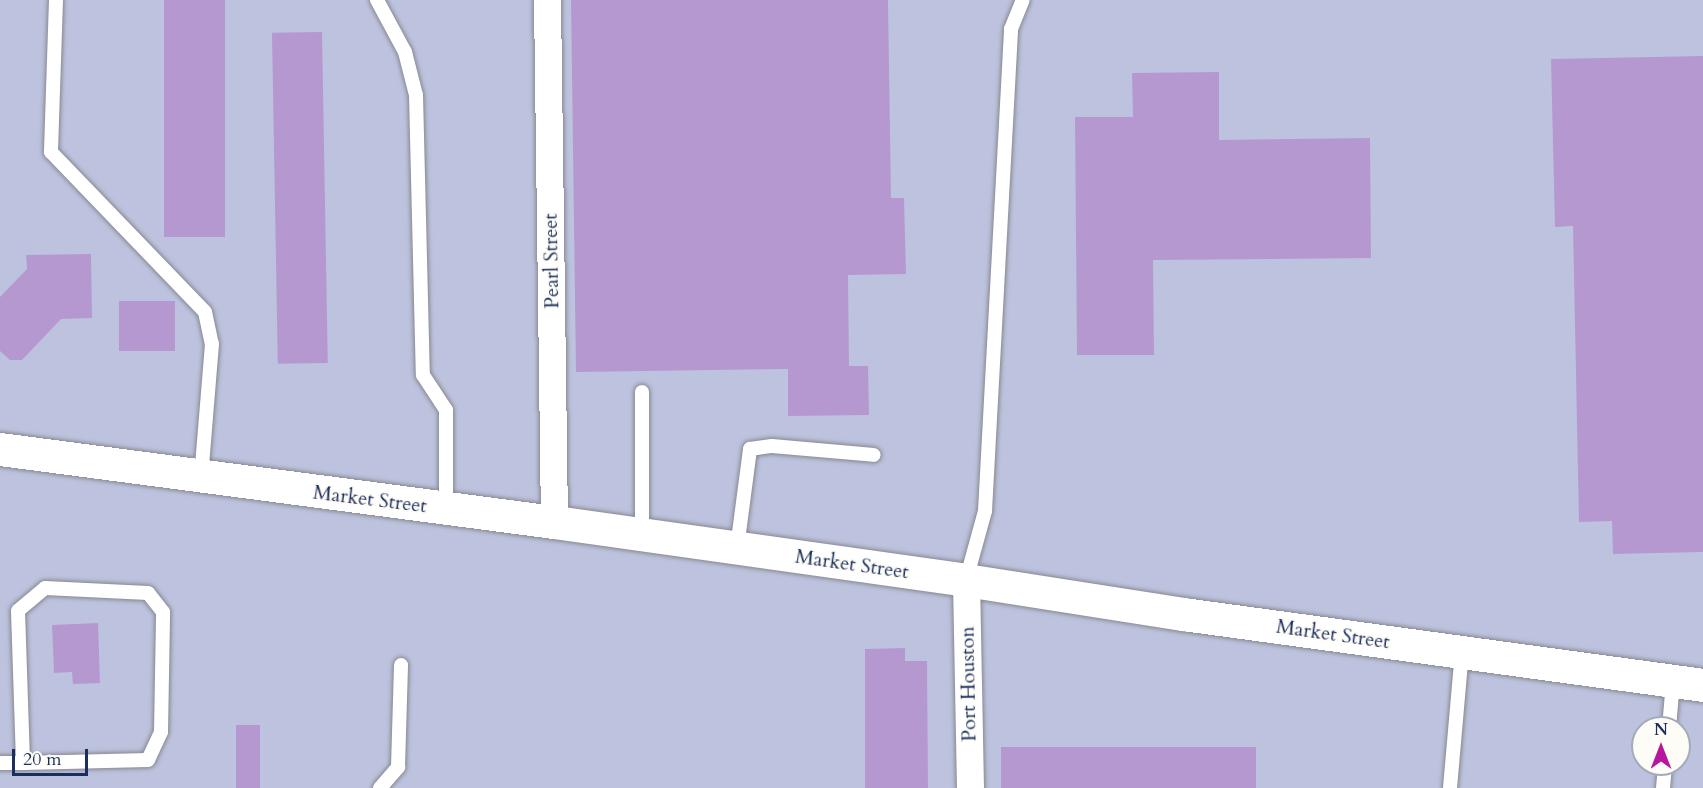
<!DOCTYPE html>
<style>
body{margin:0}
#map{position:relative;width:1703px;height:788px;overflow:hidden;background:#f3e2c7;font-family:Cardo,serif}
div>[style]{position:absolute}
.industrial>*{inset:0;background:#bdc3de}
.building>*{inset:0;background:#b698d0;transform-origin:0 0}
.roads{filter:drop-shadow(0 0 2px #878892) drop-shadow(0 0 2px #878892)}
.lane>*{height:14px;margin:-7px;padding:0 7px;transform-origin:7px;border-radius:7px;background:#fff}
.street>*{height:27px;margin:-13.5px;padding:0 13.5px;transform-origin:13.5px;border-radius:13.5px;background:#fff}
.secondary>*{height:33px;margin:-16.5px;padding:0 16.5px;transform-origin:16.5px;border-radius:16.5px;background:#fff}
span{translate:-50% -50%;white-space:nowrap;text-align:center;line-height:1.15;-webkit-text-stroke:4.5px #fdfcf7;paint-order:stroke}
.street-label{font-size:20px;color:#1b2f5e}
.north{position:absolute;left:1631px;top:716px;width:60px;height:60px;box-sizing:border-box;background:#fdfcf7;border:2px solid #a3aaba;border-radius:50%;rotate:0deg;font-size:16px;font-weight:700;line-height:24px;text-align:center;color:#1b2f5e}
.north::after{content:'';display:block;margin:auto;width:21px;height:27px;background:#b5179e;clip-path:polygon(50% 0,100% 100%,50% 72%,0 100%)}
.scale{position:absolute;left:12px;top:749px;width:76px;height:27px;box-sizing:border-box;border:3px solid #1b2f5e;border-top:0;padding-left:8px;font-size:18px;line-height:21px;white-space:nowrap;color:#1b2f5e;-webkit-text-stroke:4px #fdfcf7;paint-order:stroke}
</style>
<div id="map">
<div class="industrial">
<i style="clip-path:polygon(evenodd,0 0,1703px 0,1703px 788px,0 788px,0 0,1643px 728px,1679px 728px,1679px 764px,1643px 764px,1643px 728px)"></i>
</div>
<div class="building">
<i style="left:164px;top:0;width:61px;height:237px"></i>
<i style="clip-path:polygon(571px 0,888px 0,891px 198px,904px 198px,906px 274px,848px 275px,849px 366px,868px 366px,869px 415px,788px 416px,788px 369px,576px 372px)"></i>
<i style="left:322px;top:32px;width:331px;height:50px;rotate:89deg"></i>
<i style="clip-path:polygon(1703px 56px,1703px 552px,1613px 554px,1612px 521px,1579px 522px,1573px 226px,1555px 227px,1551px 59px)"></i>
<i style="clip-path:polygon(1219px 72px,1219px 140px,1370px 138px,1371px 258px,1153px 260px,1154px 355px,1077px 355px,1075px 117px,1133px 117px,1132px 73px)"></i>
<i style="clip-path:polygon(91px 254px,92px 318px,61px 319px,22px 360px,10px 360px,0 351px,0 297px,27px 269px,26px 255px)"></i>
<i style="left:119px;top:301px;width:56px;height:50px"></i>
<i style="clip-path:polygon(98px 623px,100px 683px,73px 684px,72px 672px,54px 673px,52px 625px)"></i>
<i style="clip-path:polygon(905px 648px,905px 661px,927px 661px,928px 788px,865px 788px,865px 649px)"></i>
<i style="left:236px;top:725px;width:24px;height:63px"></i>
<i style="left:1256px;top:747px;width:41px;height:255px;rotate:90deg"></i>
</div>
<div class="roads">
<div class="lane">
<i style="left:56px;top:0;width:152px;rotate:91.9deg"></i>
<i style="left:51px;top:152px;width:222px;rotate:46.1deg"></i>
<i style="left:205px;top:312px;width:33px;rotate:78deg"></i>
<i style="left:212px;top:344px;width:133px;rotate:94.7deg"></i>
<i style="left:377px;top:0;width:59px;rotate:61.7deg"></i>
<i style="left:405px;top:52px;width:44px;rotate:75.7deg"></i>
<i style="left:416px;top:95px;width:280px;rotate:88.6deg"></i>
<i style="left:423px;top:375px;width:42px;rotate:56.7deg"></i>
<i style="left:446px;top:410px;width:98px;rotate:90deg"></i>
<i style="left:642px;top:535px;width:143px;rotate:-90deg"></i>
<i style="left:737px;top:548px;width:100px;rotate:-82.5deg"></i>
<i style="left:750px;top:449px;width:22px;rotate:-8deg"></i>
<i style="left:772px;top:446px;width:102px;rotate:5deg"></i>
<i style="left:966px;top:580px;width:72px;rotate:-74.6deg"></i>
<i style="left:985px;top:511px;width:483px;rotate:-86.9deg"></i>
<i style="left:1011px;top:29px;width:31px;rotate:-68deg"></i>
<i style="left:1669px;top:728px;width:47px;rotate:-85.1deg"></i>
<i style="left:0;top:763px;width:23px"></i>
<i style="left:23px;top:763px;width:125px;rotate:-1.4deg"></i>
<i style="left:148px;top:760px;width:31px;rotate:-65deg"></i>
<i style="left:161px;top:732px;width:120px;rotate:-89deg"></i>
<i style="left:163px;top:612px;width:24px;rotate:-128deg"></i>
<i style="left:148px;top:593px;width:103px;rotate:-177.2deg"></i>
<i style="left:45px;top:588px;width:35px;rotate:140deg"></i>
<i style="left:18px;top:611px;width:152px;rotate:88.1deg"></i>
<i style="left:380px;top:788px;width:28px;rotate:-49deg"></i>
<i style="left:398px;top:767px;width:102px;rotate:-88.3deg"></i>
<i style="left:1450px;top:788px;width:137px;rotate:-85deg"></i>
<i style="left:1663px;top:788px;width:24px;rotate:-85deg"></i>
</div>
<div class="street">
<i style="left:547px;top:0;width:522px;rotate:89.23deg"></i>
<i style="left:966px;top:580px;width:208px;rotate:88.9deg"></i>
</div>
<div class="secondary">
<i style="left:0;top:449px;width:559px;rotate:7.51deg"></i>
<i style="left:554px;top:522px;width:416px;rotate:8deg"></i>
<i style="left:966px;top:580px;width:220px;rotate:8.9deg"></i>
<i style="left:1183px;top:614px;width:525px;rotate:7.77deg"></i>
</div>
</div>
<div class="street-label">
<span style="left:551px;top:261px;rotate:-91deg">Pearl Street</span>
<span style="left:370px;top:499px;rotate:7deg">Market Street</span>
<span style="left:852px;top:564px;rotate:8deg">Market Street</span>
<span style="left:1333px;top:634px;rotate:8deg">Market Street</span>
<span style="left:968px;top:684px;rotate:-91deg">Port Houston</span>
</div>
<div class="north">N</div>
<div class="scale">20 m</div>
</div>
